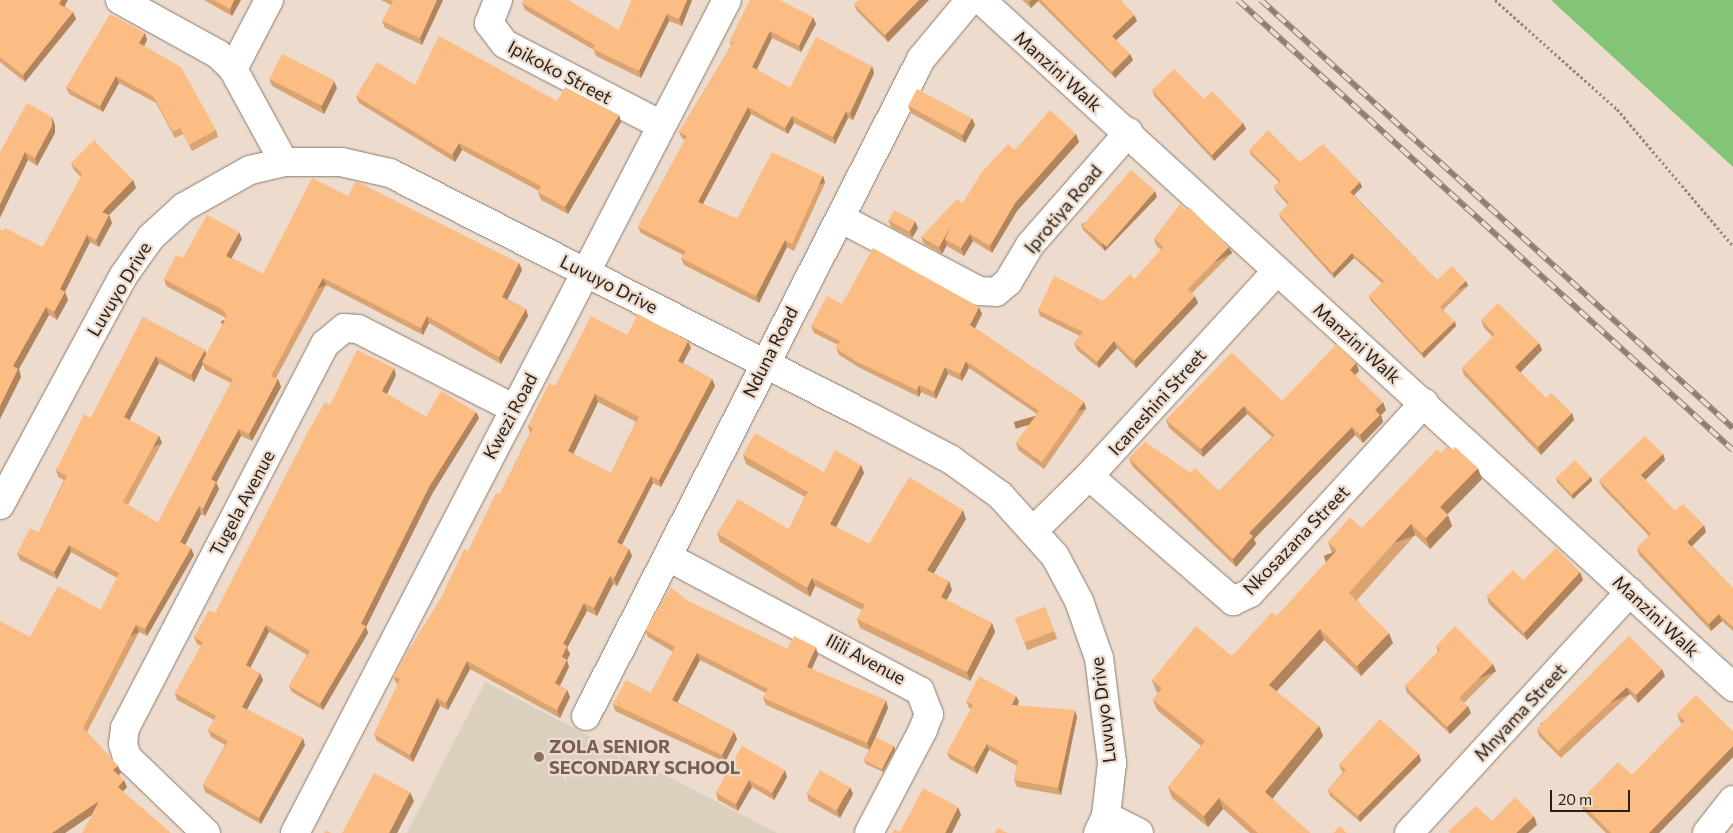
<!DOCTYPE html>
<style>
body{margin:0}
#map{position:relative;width:1733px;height:833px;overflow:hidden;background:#eddccd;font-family:Commissioner,sans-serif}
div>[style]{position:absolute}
.education>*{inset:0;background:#dbd0bd}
.green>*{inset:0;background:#83c577}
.path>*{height:3px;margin-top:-1.5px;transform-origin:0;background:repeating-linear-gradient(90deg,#96897f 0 2.5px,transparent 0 5px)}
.roads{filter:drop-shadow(0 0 1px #8b7b6e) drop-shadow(0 0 1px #8b7b6e)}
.street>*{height:28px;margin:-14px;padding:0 14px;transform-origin:14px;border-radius:14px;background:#fff}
.rail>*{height:5.5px;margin-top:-2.75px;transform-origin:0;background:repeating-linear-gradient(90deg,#eddccd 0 11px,#8b7f74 0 22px);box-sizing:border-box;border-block:1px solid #8b7f74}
.wall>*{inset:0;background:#d9a372;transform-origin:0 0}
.shaded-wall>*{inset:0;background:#b0845d;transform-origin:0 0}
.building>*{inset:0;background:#fcbd85;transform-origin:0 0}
.dots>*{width:14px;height:14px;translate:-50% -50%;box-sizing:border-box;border:2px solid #eddccd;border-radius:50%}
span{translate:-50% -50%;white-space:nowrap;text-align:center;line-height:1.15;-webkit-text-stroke:4.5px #eddccd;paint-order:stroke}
.street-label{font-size:18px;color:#251e19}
.education-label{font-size:18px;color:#785e54;font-weight:700}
.left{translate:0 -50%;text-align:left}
.scale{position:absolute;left:1550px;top:790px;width:80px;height:22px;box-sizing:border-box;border:2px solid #251e19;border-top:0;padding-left:6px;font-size:15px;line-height:18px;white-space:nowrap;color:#251e19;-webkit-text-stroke:4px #eddccd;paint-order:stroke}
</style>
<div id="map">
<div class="education">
<i style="clip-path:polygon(485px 682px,777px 833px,407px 833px)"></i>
</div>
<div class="green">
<i style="clip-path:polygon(1551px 0,1733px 0,1733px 167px)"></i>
</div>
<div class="path">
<i style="left:1495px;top:0;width:164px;rotate:41.8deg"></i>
<i style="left:1617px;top:109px;width:180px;rotate:49.7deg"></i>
</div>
<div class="roads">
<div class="street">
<i style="left:120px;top:0;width:112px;rotate:28.9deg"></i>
<i style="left:218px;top:54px;width:21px;rotate:45deg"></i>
<i style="left:233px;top:69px;width:106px;rotate:61.3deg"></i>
<i style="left:498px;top:0;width:25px;rotate:111deg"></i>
<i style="left:489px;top:23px;width:26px;rotate:53deg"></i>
<i style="left:505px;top:44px;width:176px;rotate:27.4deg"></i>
<i style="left:981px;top:0;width:1019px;rotate:42.41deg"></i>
<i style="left:233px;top:69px;width:78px;rotate:-62.4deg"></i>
<i style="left:840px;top:218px;width:157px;rotate:27.7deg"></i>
<i style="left:979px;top:291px;width:17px;rotate:3deg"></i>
<i style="left:996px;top:292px;width:16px;rotate:-40deg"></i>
<i style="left:1008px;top:282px;width:43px;rotate:-59.3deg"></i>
<i style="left:1030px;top:245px;width:150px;rotate:-48.8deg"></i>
<i style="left:1089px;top:476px;width:191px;rotate:41deg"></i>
<i style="left:1233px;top:601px;width:19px;rotate:-25deg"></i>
<i style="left:1250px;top:593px;width:258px;rotate:-47.5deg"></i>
<i style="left:0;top:505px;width:261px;rotate:-61.7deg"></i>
<i style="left:124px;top:275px;width:47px;rotate:-54.6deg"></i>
<i style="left:151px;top:237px;width:45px;rotate:-42.3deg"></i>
<i style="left:184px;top:207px;width:76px;rotate:-29.3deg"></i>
<i style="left:250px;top:170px;width:35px;rotate:-13deg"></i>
<i style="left:284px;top:162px;width:57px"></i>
<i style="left:341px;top:162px;width:50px;rotate:12.7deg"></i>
<i style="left:390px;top:173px;width:536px;rotate:26.95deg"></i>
<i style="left:868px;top:416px;width:93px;rotate:27.7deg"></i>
<i style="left:950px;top:459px;width:62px;rotate:35.8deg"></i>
<i style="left:1000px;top:495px;width:82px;rotate:48deg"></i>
<i style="left:1055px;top:556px;width:51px;rotate:61.9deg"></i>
<i style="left:1079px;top:601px;width:60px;rotate:70.7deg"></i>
<i style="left:1099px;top:658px;width:106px;rotate:82.9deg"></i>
<i style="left:1112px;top:763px;width:53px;rotate:96.5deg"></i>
<i style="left:1106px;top:816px;width:19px;rotate:115deg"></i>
<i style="left:1034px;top:530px;width:77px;rotate:-44.5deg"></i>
<i style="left:1089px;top:476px;width:278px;rotate:-47.5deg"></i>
<i style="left:668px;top:557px;width:285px;rotate:28deg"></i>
<i style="left:920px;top:691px;width:25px;rotate:69deg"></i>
<i style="left:929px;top:714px;width:17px;rotate:111deg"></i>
<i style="left:923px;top:730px;width:116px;rotate:117.7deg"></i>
<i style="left:586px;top:716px;width:737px;rotate:-62.98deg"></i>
<i style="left:921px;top:59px;width:77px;rotate:-50.3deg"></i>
<i style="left:1106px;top:816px;width:37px;rotate:27deg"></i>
<i style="left:206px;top:833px;width:110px;rotate:-136.1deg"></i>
<i style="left:127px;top:757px;width:14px;rotate:-107deg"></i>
<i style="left:123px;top:744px;width:16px;rotate:-83deg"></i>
<i style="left:125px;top:728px;width:433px;rotate:-62.5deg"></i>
<i style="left:325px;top:344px;width:25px;rotate:-40deg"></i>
<i style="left:344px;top:328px;width:14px;rotate:4deg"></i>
<i style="left:358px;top:329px;width:174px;rotate:27deg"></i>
<i style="left:295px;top:833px;width:938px;rotate:-62.59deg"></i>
<i style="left:1409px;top:833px;width:327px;rotate:-47.5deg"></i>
<i style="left:1707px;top:833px;width:42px;rotate:-51.8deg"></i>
</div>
</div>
<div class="rail">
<i style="left:1238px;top:0;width:669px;rotate:42.27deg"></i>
<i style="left:1261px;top:0;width:637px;rotate:42.2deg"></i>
</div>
<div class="wall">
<i style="clip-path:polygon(0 0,64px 6px,73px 12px,76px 19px,25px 82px,0 62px)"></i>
<i style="clip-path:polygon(204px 0,241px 0,232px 16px)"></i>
<i style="clip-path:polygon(381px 0,443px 0,422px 45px,385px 28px,382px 21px,391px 5px)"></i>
<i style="clip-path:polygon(632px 0,692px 0,682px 26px,669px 21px,641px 78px,596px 56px,594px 50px,525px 10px,522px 3px,619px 30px)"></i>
<i style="clip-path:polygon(750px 0,816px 24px,801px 52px,772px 38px,757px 70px,790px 88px,872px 66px,874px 73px,853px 120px,848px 118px,835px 144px,794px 123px,788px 134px,751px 114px,703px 204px,737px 219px,823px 176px,825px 183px,794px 251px,787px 247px,759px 303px,684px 265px,681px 258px,683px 255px,641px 233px,638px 227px,685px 140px,682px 138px,679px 132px,731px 46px,730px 41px)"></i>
<i style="clip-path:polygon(929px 0,888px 42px,857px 11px,854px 4px)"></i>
<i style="clip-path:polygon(1022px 0,1122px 0,1121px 1px,1134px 15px,1137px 21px,1116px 40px,1130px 54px,1133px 60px,1115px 78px,1038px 1px,1031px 8px)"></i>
<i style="clip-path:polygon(145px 33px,147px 40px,144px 46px,216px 130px,218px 137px,192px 151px,183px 134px,175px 138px,156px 103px,119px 83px,103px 112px,69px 94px,66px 87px)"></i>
<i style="clip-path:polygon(269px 79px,337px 88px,324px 114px,272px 86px)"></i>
<i style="clip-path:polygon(415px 85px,557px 101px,619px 115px,621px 122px,568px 214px,541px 200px,538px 192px,539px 191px,462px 150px,455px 162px,359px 103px,356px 96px)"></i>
<i style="clip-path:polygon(1152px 90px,1204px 99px,1243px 123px,1246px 129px,1214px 161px,1155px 97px)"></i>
<i style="clip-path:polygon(908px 106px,975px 125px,965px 143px,911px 113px)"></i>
<i style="clip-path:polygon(55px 125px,55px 133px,37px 166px,28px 160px,0 152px)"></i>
<i style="clip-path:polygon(1076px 134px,1079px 142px,1017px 211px,992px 253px,973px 241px,964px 256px,947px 246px,947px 245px,942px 254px,924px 244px,921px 237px,963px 203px,1015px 150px)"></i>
<i style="clip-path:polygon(1249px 150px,1300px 162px,1360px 182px,1362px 187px,1354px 195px,1437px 280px,1466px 281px,1468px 286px,1443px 310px,1456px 326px,1424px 358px,1371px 301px,1369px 296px,1382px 283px,1354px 258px,1334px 278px,1281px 219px,1279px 214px,1288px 205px,1276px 192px,1274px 187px,1279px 182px,1251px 155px)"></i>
<i style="clip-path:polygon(71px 163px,133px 180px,136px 188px,109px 215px,112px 223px,99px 247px,90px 242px,65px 292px,68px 300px,57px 320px,49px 315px,19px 369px,21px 377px,0 419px,0 229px,1px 232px,43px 247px,81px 177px,74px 170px)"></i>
<i style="clip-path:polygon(evenodd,348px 196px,519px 263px,522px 270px,507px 299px,526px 309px,528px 316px,501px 364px,429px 323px,423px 335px,326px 285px,276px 378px,278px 379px,281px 387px,252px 441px,241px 436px,216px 482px,219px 489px,205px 516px,201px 514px,185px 545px,194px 555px,147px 636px,139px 632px,87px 732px,118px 766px,121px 773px,119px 775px,127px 787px,123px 791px,91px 815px,65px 833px,0 833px,30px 637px,101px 610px,117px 578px,71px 552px,57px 579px,20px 560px,17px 553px,39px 532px,64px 480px,58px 477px,56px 470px,91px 418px,143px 317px,205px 350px,206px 355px,226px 318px,166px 286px,164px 279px,183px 258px,242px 239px,231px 258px,263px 274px,348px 196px,159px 363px,194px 382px,203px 364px,205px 370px,231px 383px,158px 523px,128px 505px,162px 443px,159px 436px,129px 420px,159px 363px)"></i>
<i style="clip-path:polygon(1157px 197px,1105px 251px,1083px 230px,1081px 224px)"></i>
<i style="clip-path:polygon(888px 220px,918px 228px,912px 238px,891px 227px)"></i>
<i style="clip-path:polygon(1154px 238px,1229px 247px,1232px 253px,1192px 293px,1198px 303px,1136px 368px,1117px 348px,1099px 368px,1077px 350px,1074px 343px,1080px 336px,1040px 316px,1038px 310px,1103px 301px,1135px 279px,1161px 250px,1156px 245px)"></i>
<i style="clip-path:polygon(842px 304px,979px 307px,982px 314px,975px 328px,1084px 402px,1086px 409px,1044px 469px,1018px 450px,1016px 443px,1037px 414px,969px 368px,962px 381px,948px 374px,936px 399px,921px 392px,919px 397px,860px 368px,839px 355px,836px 348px,838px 345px,814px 333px,811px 326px)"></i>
<i style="clip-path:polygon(1481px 320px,1539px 343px,1542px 350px,1520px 372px,1546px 398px,1572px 413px,1574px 420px,1541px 455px,1464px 375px,1462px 368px,1493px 337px,1484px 328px)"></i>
<i style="clip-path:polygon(evenodd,627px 335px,691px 348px,683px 363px,712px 379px,715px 386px,661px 487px,653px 483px,622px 545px,629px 549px,632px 556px,617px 586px,613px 584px,597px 616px,587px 611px,567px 648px,570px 654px,567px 660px,569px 667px,560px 686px,567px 690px,570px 697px,560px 718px,470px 669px,448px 710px,440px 706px,413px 762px,377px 741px,374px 734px,398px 684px,396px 683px,393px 676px,440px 600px,468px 551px,500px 494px,530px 433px,528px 426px,555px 386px,627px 335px,598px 402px,636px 422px,611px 473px,573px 454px,598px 402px)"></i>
<i style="clip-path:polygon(1232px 353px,1282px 401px,1356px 363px,1359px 371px,1355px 375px,1386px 410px,1381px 415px,1383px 422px,1363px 443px,1355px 435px,1254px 539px,1256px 544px,1236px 567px,1132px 466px,1129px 458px,1191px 473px,1219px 491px,1272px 437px,1247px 414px,1203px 457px,1169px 428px,1166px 420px)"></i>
<i style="clip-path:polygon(396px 375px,387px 394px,426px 417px,476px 412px,479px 418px,432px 494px,366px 627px,368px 633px,323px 710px,292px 692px,289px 686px,307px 655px,269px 632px,250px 667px,263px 680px,247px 709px,305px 745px,261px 824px,205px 792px,203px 785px,225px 745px,211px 737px,208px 730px,214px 720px,177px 700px,175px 693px,201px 646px,197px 644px,194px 637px,215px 613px,330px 405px)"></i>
<i style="clip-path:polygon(1452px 450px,1482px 479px,1447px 514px,1452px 526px,1430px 549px,1415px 535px,1357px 600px,1393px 643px,1361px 676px,1324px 640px,1276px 692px,1319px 726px,1323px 736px,1272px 799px,1310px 833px,1250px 833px,1223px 809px,1208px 827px,1172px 798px,1168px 787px,1201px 746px,1157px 710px,1153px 700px,1158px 693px,1156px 691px,1152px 680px,1232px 656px,1277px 616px,1333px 555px,1332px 553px,1328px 542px,1362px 528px,1441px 453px)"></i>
<i style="clip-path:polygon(1663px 454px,1665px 460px,1645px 480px,1675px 511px,1706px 532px,1692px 546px,1733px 588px,1733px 631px,1722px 621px,1711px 631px,1639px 555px,1637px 548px,1649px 536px,1602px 487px,1599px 480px)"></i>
<i style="clip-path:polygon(743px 455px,824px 472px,861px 465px,864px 473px,836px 527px,869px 544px,966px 519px,934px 573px,952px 590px,946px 600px,992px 623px,995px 632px,970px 681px,860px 628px,857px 619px,862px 610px,815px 586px,810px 597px,720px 542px,717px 533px,789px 529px,805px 497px,746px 464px)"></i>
<i style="clip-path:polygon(1591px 477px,1592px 481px,1573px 499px,1557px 482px,1556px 478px)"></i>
<i style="clip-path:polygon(1580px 572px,1583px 580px,1527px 640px,1489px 604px,1487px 596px,1523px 580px)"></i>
<i style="clip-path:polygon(688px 601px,787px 649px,818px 655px,812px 669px,888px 708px,873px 743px,894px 746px,895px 750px,883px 772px,866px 764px,864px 760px,869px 750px,766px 705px,763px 698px,766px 693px,700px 660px,677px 702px,734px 732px,737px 739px,725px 762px,615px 711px,613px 704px,651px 693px,673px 652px,648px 637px,645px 630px)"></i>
<i style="left:1045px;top:607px;width:34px;height:32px;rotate:69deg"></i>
<i style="clip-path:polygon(1629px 636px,1665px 676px,1638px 703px,1630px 694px,1561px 758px,1539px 736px,1537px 729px)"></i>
<i style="clip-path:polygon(1436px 646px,1496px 671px,1464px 703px,1471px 713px,1450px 734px,1407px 693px,1405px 686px,1438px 652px)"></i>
<i style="clip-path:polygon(1016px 696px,1019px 702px,1017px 705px,1077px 717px,1061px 795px,1017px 787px,1014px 780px,1017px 766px,989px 750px,977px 774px,950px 759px,947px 753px,971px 709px,969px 708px,966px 701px)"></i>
<i style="clip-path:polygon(1677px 714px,1733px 731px,1733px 757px,1659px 833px,1606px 833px,1583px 810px,1580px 801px,1632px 775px,1682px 724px,1680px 722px)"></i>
<i style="clip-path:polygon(742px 746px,787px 777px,774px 800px,752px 787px,738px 811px,718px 800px,716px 793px)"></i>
<i style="clip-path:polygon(1419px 754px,1421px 761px,1360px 822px,1330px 796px,1328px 790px,1343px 772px,1341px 770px,1339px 764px)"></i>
<i style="clip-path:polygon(807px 794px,853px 794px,840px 818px,809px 801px)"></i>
</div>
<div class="shaded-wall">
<i style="clip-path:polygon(61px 0,68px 0,62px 11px,59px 4px)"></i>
<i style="clip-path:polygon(234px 0,241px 0,232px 16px,230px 9px)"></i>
<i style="clip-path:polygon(437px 0,443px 0,422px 45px,420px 38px)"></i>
<i style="clip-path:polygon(687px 0,692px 0,682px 26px,679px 19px)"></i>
<i style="clip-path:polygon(919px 0,929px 0,888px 42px,885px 35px)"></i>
<i style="clip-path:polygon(1032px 0,1038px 0,1038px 1px,1031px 8px,1029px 2px)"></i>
<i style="clip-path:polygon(73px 12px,76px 19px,25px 82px,23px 75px)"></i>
<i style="clip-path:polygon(667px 14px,669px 21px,641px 78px,639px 71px)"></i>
<i style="clip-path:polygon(1134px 15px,1137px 21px,1114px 42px,1112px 36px)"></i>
<i style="clip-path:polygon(813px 17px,816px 24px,801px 52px,799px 46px)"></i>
<i style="clip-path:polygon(770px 31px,772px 38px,754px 74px,752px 67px)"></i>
<i style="clip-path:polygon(145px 33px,147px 40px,142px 50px,139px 43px)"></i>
<i style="clip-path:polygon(1130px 54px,1133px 60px,1115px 78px,1112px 72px)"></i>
<i style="clip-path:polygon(872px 66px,874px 73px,853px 120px,850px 113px)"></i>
<i style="clip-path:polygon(116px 76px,119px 83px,103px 112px,100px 106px)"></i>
<i style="clip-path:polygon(334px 81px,337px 88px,324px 114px,321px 106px)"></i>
<i style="clip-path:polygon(748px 107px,751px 114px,700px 209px,698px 202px)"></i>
<i style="clip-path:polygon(846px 111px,848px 118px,835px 144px,833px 137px)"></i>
<i style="clip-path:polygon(619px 115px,621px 122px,568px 214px,565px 207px)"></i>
<i style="clip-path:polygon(792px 116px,794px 123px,788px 134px,785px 128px)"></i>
<i style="clip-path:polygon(52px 117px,55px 125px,55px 133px,37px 166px,35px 158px)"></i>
<i style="clip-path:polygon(972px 118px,975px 125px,965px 143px,962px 136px)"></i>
<i style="clip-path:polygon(1243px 123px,1246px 129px,1214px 161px,1212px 155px)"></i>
<i style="clip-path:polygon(1076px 134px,1079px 142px,1017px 211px,992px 253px,990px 246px,1015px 203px)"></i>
<i style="clip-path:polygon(459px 143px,462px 150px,455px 162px,452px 155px)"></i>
<i style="clip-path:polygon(25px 152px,28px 160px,0 218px,0 204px)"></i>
<i style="left:823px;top:176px;width:7px;height:75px;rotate:74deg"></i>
<i style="clip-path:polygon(133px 180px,136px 188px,105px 219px,102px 212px)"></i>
<i style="clip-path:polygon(1360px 182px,1362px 187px,1352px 197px,1350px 192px)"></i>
<i style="clip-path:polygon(1155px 191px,1157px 197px,1105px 251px,1102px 245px)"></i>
<i style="clip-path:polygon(109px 215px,112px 223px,99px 247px,96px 240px)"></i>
<i style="clip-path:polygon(915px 221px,918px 228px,912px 238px,910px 231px)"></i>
<i style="clip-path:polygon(952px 224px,945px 239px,947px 245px,942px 254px,939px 247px)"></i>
<i style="clip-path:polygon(239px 232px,242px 239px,229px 263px,226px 256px)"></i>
<i style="clip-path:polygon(970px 234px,973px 241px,964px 256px,961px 248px)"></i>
<i style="clip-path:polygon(87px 235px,90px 242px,62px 297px,60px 289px)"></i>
<i style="clip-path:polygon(785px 240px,787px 247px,759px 303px,756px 296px)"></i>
<i style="left:1229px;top:247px;width:7px;height:59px;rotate:63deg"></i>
<i style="clip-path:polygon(1352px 253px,1354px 258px,1334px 278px,1333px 273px)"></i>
<i style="clip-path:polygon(519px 263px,522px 270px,505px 304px,502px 297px)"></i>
<i style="left:323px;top:278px;width:8px;height:111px;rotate:67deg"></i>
<i style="left:1466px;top:281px;width:5px;height:37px;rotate:68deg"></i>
<i style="clip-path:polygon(65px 292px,68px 300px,57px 320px,54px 312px)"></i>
<i style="clip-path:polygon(1195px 296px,1198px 303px,1136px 368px,1134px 361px)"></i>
<i style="clip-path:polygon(46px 307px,49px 315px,19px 369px,21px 377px,0 419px,0 406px,13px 366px)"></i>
<i style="clip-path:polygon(979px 307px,982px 314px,973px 332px,970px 325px)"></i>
<i style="clip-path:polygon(526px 309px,528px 316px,501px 364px,499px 357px)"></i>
<i style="clip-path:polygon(427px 316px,429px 323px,423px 335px,421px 328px)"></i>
<i style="clip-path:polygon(1455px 321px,1456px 326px,1424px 358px,1422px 353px)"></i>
<i style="clip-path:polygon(688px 341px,691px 348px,680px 368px,678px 361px)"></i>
<i style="clip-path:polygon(1114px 341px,1117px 348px,1099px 368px,1097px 362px)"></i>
<i style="clip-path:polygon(1539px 343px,1542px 350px,1518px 375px,1515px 367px)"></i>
<i style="clip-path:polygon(205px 350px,207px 357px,202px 362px,203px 364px,194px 382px,191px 375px)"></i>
<i style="clip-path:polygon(156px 356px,159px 363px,127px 425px,124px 417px)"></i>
<i style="clip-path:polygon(966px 361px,969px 368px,962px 381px,960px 374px)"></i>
<i style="clip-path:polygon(1356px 363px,1359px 371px,1352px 378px,1350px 370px)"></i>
<i style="clip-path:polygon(945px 367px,948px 374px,936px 399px,934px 392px)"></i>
<i style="clip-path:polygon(394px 368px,396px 375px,385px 398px,382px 391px)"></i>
<i style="clip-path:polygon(278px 379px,281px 387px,252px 441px,249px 434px)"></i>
<i style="clip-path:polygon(712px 379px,715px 386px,661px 487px,659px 480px)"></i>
<i style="clip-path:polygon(919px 385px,921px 392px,919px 397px,917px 390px)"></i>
<i style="clip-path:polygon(595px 394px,598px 402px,571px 459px,568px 451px)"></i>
<i style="left:1084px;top:402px;width:7px;height:73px;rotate:74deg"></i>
<i style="clip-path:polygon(1383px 402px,1386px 410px,1381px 415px,1383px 422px,1363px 443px,1360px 435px,1375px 410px)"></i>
<i style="clip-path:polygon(1244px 406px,1247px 414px,1203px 457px,1201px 449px)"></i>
<i style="clip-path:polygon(476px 412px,479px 418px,432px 494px,366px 627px,368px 633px,323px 710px,320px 704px,361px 624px,429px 487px)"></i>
<i style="clip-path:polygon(1572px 413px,1574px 420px,1541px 455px,1538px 447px)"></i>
<i style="clip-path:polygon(1352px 427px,1355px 435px,1254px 539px,1256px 544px,1236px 567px,1233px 559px,1249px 533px)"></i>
<i style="clip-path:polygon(239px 429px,241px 436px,214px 487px,211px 479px)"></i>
<i style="left:159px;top:436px;width:8px;height:75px;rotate:67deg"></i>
<i style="clip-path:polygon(1663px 454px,1665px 460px,1643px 482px,1641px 475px)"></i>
<i style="clip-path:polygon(861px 465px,864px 473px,833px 533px,830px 524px)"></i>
<i style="clip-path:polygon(1478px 468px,1482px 479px,1444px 518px,1440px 507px)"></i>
<i style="clip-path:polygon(651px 476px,653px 483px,619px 550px,617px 542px)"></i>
<i style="clip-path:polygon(1591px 477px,1592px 481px,1573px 499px,1572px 495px)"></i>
<i style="clip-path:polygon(216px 482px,219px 489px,205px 516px,203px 509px)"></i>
<i style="clip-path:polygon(199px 506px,201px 514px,183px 549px,180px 542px)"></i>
<i style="clip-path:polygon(963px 510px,966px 519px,931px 578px,927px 570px)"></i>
<i style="clip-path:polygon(1448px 515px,1452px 526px,1430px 549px,1426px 538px)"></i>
<i style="left:1411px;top:524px;width:12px;height:93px;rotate:70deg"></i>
<i style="clip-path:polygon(1704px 525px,1706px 532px,1690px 548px,1687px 542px)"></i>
<i style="clip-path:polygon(69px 545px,71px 552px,57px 579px,54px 572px)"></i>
<i style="clip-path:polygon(191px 548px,194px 555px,147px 636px,145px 629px)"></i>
<i style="clip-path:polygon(629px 549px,632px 556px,617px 586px,614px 578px)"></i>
<i style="clip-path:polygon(1580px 572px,1583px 580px,1527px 640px,1524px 633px)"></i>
<i style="clip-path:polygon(610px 576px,613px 584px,597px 616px,594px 608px)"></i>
<i style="clip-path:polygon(812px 578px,815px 586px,810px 597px,807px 588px)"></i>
<i style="clip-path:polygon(949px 581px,952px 590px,944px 605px,941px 597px)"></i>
<i style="clip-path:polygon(584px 603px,587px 611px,567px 648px,570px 654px,567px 660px,569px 667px,557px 691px,555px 683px,562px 657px,563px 644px)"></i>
<i style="clip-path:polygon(1719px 614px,1722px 621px,1711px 631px,1709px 624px)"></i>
<i style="clip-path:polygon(992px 623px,995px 632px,970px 681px,967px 672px)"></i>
<i style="left:136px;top:625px;width:8px;height:116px;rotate:67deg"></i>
<i style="clip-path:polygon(266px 625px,269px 632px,248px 672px,246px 665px)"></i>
<i style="clip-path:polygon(1320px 629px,1324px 640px,1272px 696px,1269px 685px)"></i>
<i style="clip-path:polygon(1389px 633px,1393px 643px,1361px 676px,1357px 666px)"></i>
<i style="clip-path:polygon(816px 647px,818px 655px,809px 674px,807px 667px)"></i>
<i style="clip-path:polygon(697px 653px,700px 660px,675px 707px,672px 700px)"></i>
<i style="clip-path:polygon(467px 661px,470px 669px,448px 710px,446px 703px)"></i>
<i style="left:1493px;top:664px;width:8px;height:48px;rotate:67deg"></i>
<i style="clip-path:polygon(1662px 669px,1665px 676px,1638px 703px,1636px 695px)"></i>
<i style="clip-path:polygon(260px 673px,263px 680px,245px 713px,242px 707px)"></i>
<i style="left:1627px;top:687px;width:8px;height:94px;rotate:67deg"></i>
<i style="clip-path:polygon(567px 690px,570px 697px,560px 718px,557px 710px)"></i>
<i style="clip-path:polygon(1016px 696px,1019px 702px,1014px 711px,1012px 705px)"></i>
<i style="clip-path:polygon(437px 698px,440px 706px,413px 762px,410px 755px)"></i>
<i style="clip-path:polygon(886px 700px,888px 708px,870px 750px,867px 743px)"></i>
<i style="clip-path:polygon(1468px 706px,1471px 713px,1450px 734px,1447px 727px)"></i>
<i style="clip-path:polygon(1075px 710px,1077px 717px,1061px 795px,1058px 788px)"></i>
<i style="clip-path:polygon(1319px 726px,1323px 736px,1269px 803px,1265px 792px)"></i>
<i style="clip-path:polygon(734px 732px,737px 739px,725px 762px,722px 755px)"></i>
<i style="clip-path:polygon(303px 738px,305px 745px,261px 824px,259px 818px)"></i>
<i style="clip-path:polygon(987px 744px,989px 750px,977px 774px,974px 767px)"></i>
<i style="clip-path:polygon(894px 746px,895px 750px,883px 772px,882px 768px)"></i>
<i style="clip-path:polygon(1733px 746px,1733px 757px,1659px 833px,1649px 833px)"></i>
<i style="clip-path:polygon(1419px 754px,1421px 761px,1360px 822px,1358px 816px)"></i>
<i style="clip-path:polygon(118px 766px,121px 773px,116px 777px,113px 770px)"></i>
<i style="clip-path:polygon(785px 770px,787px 777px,774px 800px,772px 793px)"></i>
<i style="clip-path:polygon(124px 780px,127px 787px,121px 794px,118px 787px)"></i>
<i style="clip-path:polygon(749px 780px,752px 787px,738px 811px,736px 804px)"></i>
<i style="clip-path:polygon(850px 787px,853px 794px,840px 818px,837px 811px)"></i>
<i style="clip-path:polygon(410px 792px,414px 801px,397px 833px,389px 833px)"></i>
<i style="clip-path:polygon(1219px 798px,1223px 809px,1208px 827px,1204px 816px)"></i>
<i style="clip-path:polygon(99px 801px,102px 808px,65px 833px,52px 833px)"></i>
<i style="clip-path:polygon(958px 807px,961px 815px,952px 833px,945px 833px)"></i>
<i style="clip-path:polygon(1534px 816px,1537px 825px,1528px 833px,1516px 833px)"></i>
</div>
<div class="building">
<i style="clip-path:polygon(0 0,61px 0,59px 4px,73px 12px,23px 75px,0 57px)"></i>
<i style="clip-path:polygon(214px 0,234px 0,230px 9px)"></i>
<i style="clip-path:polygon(392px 0,437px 0,420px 38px,382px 21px,393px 1px)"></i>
<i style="clip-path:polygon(524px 0,568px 0,619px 30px,632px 0,687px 0,679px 19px,667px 14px,639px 71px,593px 49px,595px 45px,522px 3px)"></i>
<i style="clip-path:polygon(750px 0,779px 0,813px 17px,799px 46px,770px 31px,752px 67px,790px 88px,816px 37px,872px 66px,850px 113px,846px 111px,833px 137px,792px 116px,785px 128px,748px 107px,698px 202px,737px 219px,772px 152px,823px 176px,792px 244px,785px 240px,756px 296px,681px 258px,686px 251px,638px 227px,687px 136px,679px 132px,733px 43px,730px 41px)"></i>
<i style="clip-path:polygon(859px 0,919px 0,885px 35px,854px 4px)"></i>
<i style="clip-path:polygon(1041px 0,1121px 0,1134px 15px,1112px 36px,1130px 54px,1112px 72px)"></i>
<i style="clip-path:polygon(110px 14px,145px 33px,139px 43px,181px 67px,216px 130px,189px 145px,180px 128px,173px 132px,153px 96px,116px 76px,100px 106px,66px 87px)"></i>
<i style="clip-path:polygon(439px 36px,557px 101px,565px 87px,619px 115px,565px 207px,538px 192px,541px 186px,459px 143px,452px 155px,356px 96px,377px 62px,415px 85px)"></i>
<i style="left:282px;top:54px;width:59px;height:28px;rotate:27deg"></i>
<i style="clip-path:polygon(1174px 69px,1204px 99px,1212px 91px,1243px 123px,1212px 155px,1152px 90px)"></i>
<i style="left:917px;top:89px;width:62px;height:19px;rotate:28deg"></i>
<i style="clip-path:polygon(27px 103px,52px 117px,52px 126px,35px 158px,25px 152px,0 204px,0 152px)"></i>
<i style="clip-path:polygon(1050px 110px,1076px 134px,1015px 203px,990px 246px,970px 234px,961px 248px,945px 239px,952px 224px,939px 247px,921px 237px,957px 199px,963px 203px,981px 173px,1008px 144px,1015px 150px)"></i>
<i style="clip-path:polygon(1268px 130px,1300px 162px,1323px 144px,1360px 182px,1350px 192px,1437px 280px,1452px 266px,1466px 281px,1440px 307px,1455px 321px,1422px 353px,1369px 296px,1384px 281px,1352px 253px,1333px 273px,1279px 214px,1289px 203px,1274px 187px,1281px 181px,1249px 150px)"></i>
<i style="clip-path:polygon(94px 140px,133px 180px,102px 212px,109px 215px,96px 240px,87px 235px,60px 289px,65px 292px,54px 312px,46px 307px,13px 366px,18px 369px,0 406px,0 233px,5px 228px,43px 247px,82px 174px,71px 163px)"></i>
<i style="left:1131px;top:170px;width:32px;height:74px;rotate:41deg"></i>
<i style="clip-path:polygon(312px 178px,348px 196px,356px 181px,519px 263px,502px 297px,526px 309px,499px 357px,427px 316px,421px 328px,323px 278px,271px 376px,278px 379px,249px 434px,239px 429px,211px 479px,216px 482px,203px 509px,199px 506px,180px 542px,191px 548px,145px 629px,136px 625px,83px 728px,118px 766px,113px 770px,124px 780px,118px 787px,171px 833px,82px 833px,99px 801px,52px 833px,0 833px,0 621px,30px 637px,58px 586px,101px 610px,119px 573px,69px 545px,54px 572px,17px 553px,30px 528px,39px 532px,67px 476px,56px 470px,84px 414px,91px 418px,143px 317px,205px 350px,191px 375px,156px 356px,124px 417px,159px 436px,123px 502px,158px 523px,233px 379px,202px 362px,227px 316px,223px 310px,164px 279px,176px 255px,183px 258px,207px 215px,239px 232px,226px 256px,263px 274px)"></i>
<i style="clip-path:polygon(1180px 204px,1186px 210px,1189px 207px,1229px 247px,1188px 289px,1195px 296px,1134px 361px,1114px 341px,1097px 362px,1074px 343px,1083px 332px,1038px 310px,1054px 276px,1103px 301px,1130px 274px,1135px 279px,1163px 247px,1154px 238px)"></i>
<i style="left:894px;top:210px;width:24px;height:12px;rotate:28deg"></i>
<i style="clip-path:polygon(873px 248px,979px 307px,970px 325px,1084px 402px,1042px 462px,1016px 443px,1039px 411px,966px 361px,960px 374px,945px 367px,934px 392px,919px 385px,917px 390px,857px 362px,836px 348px,840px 341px,811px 326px,827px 296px,842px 304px)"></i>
<i style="clip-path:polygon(1498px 303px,1539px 343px,1515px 367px,1546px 398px,1551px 393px,1572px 413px,1538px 447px,1462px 368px,1495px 334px,1481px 320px)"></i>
<i style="clip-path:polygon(evenodd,638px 314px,688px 341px,678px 361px,712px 379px,659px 480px,651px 476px,617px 542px,629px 549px,614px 578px,610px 576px,594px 608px,584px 603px,563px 644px,567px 646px,562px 657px,567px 660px,555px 683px,567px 690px,557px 710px,467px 661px,446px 703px,437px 698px,410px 755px,374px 734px,400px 679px,393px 676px,440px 600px,464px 549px,468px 551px,496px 493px,500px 494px,533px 428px,528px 426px,549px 383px,555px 386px,591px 316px,627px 335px,638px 314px,595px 394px,639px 417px,611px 473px,568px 451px,595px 394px)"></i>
<i style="clip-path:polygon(1337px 344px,1356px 363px,1350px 370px,1383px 402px,1375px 410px,1380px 415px,1360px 435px,1352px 427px,1249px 533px,1253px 536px,1233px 559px,1129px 458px,1145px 442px,1191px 473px,1195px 468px,1219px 491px,1275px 435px,1244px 406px,1201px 449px,1166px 420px,1232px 353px,1282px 401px)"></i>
<i style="clip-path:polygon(357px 350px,394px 368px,382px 391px,426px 417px,441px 391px,476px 412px,429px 487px,361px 624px,366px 626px,320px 704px,289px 686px,310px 651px,266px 625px,246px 665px,260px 673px,242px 707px,303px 738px,259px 818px,203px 785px,228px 741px,208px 730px,216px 716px,175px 693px,203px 642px,194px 637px,209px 610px,215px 613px,309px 430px,325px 402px,330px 405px)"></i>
<i style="clip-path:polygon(755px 433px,824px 472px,835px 450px,861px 465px,830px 524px,869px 544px,909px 477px,963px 510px,927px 570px,949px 581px,941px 597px,992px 623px,967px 672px,857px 619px,865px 605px,812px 578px,807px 588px,717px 533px,738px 499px,789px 529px,808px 492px,743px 455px)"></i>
<i style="clip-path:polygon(1645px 436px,1663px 454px,1641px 475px,1675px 511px,1683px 504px,1704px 525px,1687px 542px,1733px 588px,1733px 627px,1719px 614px,1709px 624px,1637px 548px,1651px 534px,1599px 480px)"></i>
<i style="clip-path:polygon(1447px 446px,1452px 450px,1455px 447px,1478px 468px,1440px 507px,1448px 515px,1426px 538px,1411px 524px,1349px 593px,1389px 633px,1357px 666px,1320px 629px,1269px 685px,1319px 726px,1265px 792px,1310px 833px,1258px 833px,1219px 798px,1204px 816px,1168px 787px,1205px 741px,1153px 700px,1162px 688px,1152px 680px,1196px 626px,1232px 656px,1272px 612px,1277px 616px,1337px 550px,1328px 542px,1350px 517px,1362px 528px,1437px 449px,1441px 453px)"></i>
<i style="left:1575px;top:460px;width:23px;height:26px;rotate:47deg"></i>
<i style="clip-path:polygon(1556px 548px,1580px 572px,1524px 633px,1487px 596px,1513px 570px,1523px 580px)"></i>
<i style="clip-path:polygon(671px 587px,688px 601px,787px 649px,794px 636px,816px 647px,807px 667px,886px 700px,867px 743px,763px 698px,768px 689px,697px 653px,672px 700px,734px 732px,722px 755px,613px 704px,626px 680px,651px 693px,675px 647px,645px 630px)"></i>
<i style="left:1045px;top:607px;width:26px;height:32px;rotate:69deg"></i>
<i style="clip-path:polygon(1455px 626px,1493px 664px,1459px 698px,1468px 706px,1447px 727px,1405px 686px,1440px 650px,1436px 646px)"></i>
<i style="clip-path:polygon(1629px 636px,1662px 669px,1636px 695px,1627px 687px,1558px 751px,1537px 729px)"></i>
<i style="clip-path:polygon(979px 676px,1016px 696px,1012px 705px,1075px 710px,1058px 788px,1014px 780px,1018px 761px,987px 744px,974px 767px,947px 753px,973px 705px,966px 701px)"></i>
<i style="clip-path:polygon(1696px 695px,1733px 731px,1733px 746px,1649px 833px,1611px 833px,1580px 801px,1618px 762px,1632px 775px,1685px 721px,1677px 714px)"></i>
<i style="clip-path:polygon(1380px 719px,1419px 754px,1358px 816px,1328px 790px,1346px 770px,1339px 764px)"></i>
<i style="left:876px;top:737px;width:20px;height:26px;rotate:27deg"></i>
<i style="clip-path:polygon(742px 746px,785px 770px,772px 793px,749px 780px,736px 804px,716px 793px)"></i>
<i style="left:820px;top:770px;width:34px;height:27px;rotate:30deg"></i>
<i style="clip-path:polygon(374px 773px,410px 792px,389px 833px,342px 833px)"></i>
<i style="clip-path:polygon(923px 788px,958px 807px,945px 833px,892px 833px,894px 829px,900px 832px)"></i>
<i style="clip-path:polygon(1515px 797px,1534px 816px,1516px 833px,1450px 833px,1448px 831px,1476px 806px,1492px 821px)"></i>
<i style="clip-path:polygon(1340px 826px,1347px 833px,1333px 833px)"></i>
<i style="clip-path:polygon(998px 828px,1008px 833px,995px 833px)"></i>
<i style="clip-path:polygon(325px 830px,331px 833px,324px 833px)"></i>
</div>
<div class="dots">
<i style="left:539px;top:757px;background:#8d6e63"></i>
</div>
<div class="street-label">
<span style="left:1058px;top:71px;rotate:42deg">Manzini Walk</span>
<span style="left:560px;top:72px;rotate:28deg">Ipikoko Street</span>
<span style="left:1063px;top:209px;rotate:-50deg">Iprotiya Road</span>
<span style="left:609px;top:284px;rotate:27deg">Luvuyo Drive</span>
<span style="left:119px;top:289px;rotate:-59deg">Luvuyo Drive</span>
<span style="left:1357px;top:343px;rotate:42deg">Manzini Walk</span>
<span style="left:770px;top:352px;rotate:-63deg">Nduna Road</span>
<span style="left:1157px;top:402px;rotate:-48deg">Icaneshini Street</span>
<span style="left:510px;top:416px;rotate:-62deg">Kwezi Road</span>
<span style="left:242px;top:503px;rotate:-62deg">Tugela Avenue</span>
<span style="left:1296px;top:540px;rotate:-46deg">Nkosazana Street</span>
<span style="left:1656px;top:616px;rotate:43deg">Manzini Walk</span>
<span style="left:866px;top:659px;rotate:28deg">Ilili Avenue</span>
<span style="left:1103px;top:710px;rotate:-97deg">Luvuyo Drive</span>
<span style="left:1520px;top:712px;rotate:-47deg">Mnyama Street</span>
</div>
<div class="education-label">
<span class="left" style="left:549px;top:757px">ZOLA SENIOR<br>SECONDARY SCHOOL</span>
</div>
<div class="scale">20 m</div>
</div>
